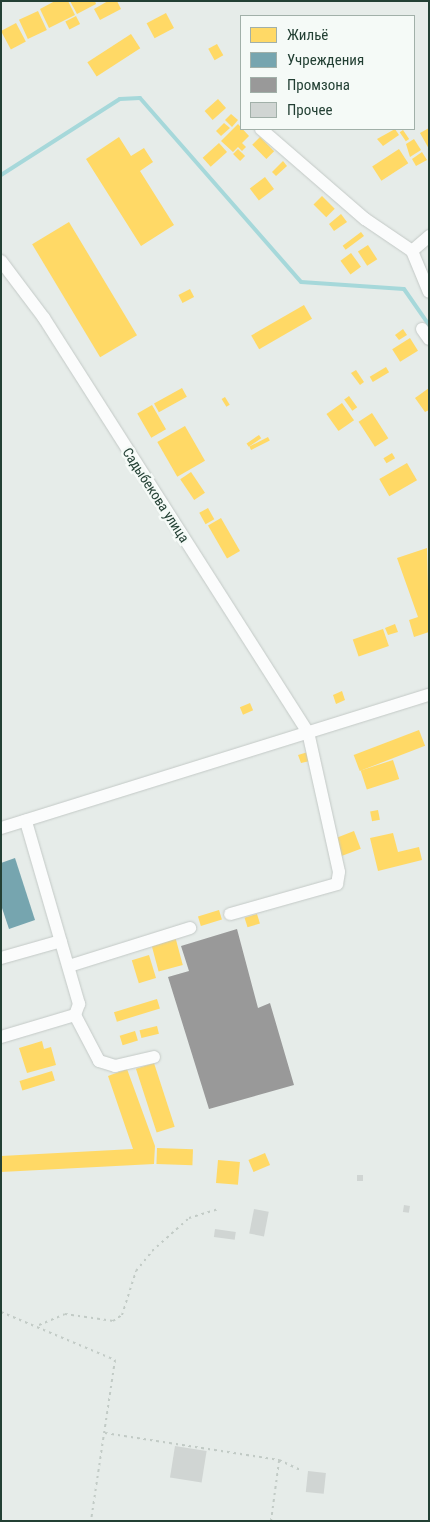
<!DOCTYPE html>
<meta charset="utf-8">
<style>
body{margin:0}
#map{position:relative;width:430px;height:1522px;overflow:hidden;background:#e6ece9;font-family:"Roboto Condensed",sans-serif}
div>[style]{position:absolute}
.homes>*{inset:0;background:#ffd966;transform-origin:0 0}
.public>*{inset:0;background:#76a5af}
.industry>*{inset:0;background:#999}
.stream>*{height:4px;margin:-2px;padding:0 2px;transform-origin:2px;border-radius:2px;background:#a6d8da}
.building>*{inset:0;background:#d0d5d3;transform-origin:0 0}
.path>*{height:2px;margin-top:-1px;transform-origin:0;background:repeating-linear-gradient(90deg,#c2cbc6 0 2.5px,transparent 0 6.5px)}
.roads{filter:drop-shadow(0 0 1px #c3c9c6) drop-shadow(0 0 1px #c3c9c6)}
.minor>*{height:12px;margin:-6px;padding:0 6px;transform-origin:6px;border-radius:6px;background:#fbfcfc}
span{translate:-50% -50%;white-space:nowrap;text-align:center;line-height:1.15;-webkit-text-stroke:5px #f5faf7;paint-order:stroke}
.street-label{font-size:14px;color:#234034}
.frame{position:absolute;inset:0;border:2px solid #234034;pointer-events:none}
.legend{position:absolute;left:240px;top:15px;width:175px;height:115px;box-sizing:border-box;background:#f5faf7;border:1px solid #a1b0a9;margin:0;padding:6px 9px;list-style:none;font-size:15px;color:#234034}
.legend li{display:flex;align-items:center;gap:10px;height:25px}
.legend b{width:25px;border:1px solid #a1b0a9}
</style>
<div id="map">
<div class="homes">
<i style="clip-path:polygon(55px 1px,68px 1px,75px 15px,49px 28px,40px 9px)"></i>
<i style="clip-path:polygon(70px 1px,95px 1px,96px 4px,77px 14px)"></i>
<i style="clip-path:polygon(108px 1px,117px 1px,121px 9px,100px 20px,94px 9px)"></i>
<i style="left:38px;top:11px;width:21px;height:21px;rotate:65deg"></i>
<i style="left:166px;top:13px;width:17px;height:22px;rotate:62deg"></i>
<i style="left:76px;top:16px;width:9px;height:12px;rotate:63deg"></i>
<i style="left:16px;top:23px;width:21px;height:17px;rotate:62deg"></i>
<i style="left:131px;top:34px;width:17px;height:52px;rotate:57deg"></i>
<i style="left:217px;top:44px;width:13px;height:10px;rotate:61deg"></i>
<i style="left:218px;top:99px;width:12px;height:18px;rotate:48deg"></i>
<i style="clip-path:polygon(231px 114px,238px 120px,232px 127px,225px 120px)"></i>
<i style="clip-path:polygon(224px 123px,230px 128px,221px 136px,216px 131px)"></i>
<i style="clip-path:polygon(238px 124px,249px 136px,242px 143px,246px 147px,242px 151px,238px 147px,233px 152px,221px 141px)"></i>
<i style="clip-path:polygon(429px 128px,429px 149px,420px 133px)"></i>
<i style="clip-path:polygon(395px 129px,399px 135px,383px 146px,377px 139px)"></i>
<i style="left:403px;top:130px;width:11px;height:4px;rotate:56deg"></i>
<i style="clip-path:polygon(119px 137px,131px 156px,144px 148px,153px 162px,140px 171px,174px 225px,141px 246px,86px 159px)"></i>
<i style="left:260px;top:137px;width:20px;height:11px;rotate:45deg"></i>
<i style="clip-path:polygon(414px 139px,421px 150px,410px 157px,406px 144px)"></i>
<i style="left:219px;top:143px;width:12px;height:22px;rotate:48deg"></i>
<i style="left:238px;top:149px;width:10px;height:7px;rotate:45deg"></i>
<i style="left:399px;top:149px;width:17px;height:32px;rotate:57deg"></i>
<i style="clip-path:polygon(422px 152px,427px 160px,416px 166px,412px 159px)"></i>
<i style="clip-path:polygon(283px 161px,287px 166px,276px 176px,272px 172px)"></i>
<i style="left:265px;top:177px;width:15px;height:19px;rotate:53deg"></i>
<i style="left:322px;top:196px;width:18px;height:12px;rotate:45deg"></i>
<i style="clip-path:polygon(341px 214px,347px 222px,334px 231px,329px 224px)"></i>
<i style="left:69px;top:222px;width:132px;height:43px;rotate:59deg"></i>
<i style="left:361px;top:232px;width:5px;height:23px;rotate:53deg"></i>
<i style="left:368px;top:245px;width:17px;height:12px;rotate:57deg"></i>
<i style="left:351px;top:253px;width:17px;height:13px;rotate:54deg"></i>
<i style="left:190px;top:289px;width:9px;height:13px;rotate:63deg"></i>
<i style="left:304px;top:305px;width:16px;height:61px;rotate:60deg"></i>
<i style="clip-path:polygon(403px 329px,407px 335px,399px 340px,395px 335px)"></i>
<i style="left:410px;top:338px;width:15px;height:21px;rotate:58deg"></i>
<i style="left:386px;top:367px;width:6px;height:19px;rotate:59deg"></i>
<i style="clip-path:polygon(356px 370px,364px 382px,360px 385px,351px 373px)"></i>
<i style="left:182px;top:388px;width:10px;height:32px;rotate:61deg"></i>
<i style="clip-path:polygon(429px 388px,429px 410px,425px 412px,415px 398px)"></i>
<i style="left:349px;top:396px;width:14px;height:6px;rotate:54deg"></i>
<i style="left:225px;top:397px;width:9px;height:4px;rotate:58deg"></i>
<i style="left:342px;top:403px;width:21px;height:19px;rotate:55deg"></i>
<i style="left:152px;top:405px;width:28px;height:17px;rotate:60deg"></i>
<i style="left:372px;top:413px;width:30px;height:16px;rotate:57deg"></i>
<i style="left:185px;top:426px;width:40px;height:32px;rotate:60deg"></i>
<i style="left:259px;top:435px;width:4px;height:15px;rotate:56deg"></i>
<i style="left:268px;top:437px;width:4px;height:21px;rotate:63deg"></i>
<i style="left:392px;top:453px;width:6px;height:10px;rotate:59deg"></i>
<i style="left:407px;top:463px;width:20px;height:32px;rotate:60deg"></i>
<i style="left:191px;top:472px;width:25px;height:13px;rotate:56deg"></i>
<i style="left:208px;top:508px;width:13px;height:10px;rotate:61deg"></i>
<i style="left:221px;top:518px;width:38px;height:15px;rotate:60deg"></i>
<i style="clip-path:polygon(427px 548px,429px 632px,414px 637px,409px 620px,418px 617px,397px 558px)"></i>
<i style="clip-path:polygon(395px 624px,398px 632px,388px 635px,385px 628px)"></i>
<i style="left:383px;top:629px;width:18px;height:32px;rotate:71deg"></i>
<i style="clip-path:polygon(342px 691px,345px 700px,336px 704px,333px 695px)"></i>
<i style="left:250px;top:703px;width:8px;height:11px;rotate:67deg"></i>
<i style="left:419px;top:730px;width:17px;height:70px;rotate:69deg"></i>
<i style="clip-path:polygon(308px 752px,310px 761px,301px 763px,298px 755px)"></i>
<i style="left:393px;top:760px;width:20px;height:34px;rotate:72deg"></i>
<i style="left:378px;top:810px;width:10px;height:8px;rotate:79deg"></i>
<i style="left:354px;top:831px;width:19px;height:22px;rotate:69deg"></i>
<i style="clip-path:polygon(393px 833px,398px 852px,419px 847px,422px 860px,378px 871px,370px 838px)"></i>
<i style="left:219px;top:910px;width:10px;height:22px;rotate:73deg"></i>
<i style="left:257px;top:914px;width:10px;height:13px;rotate:73deg"></i>
<i style="left:175px;top:936px;width:30px;height:25px;rotate:75deg"></i>
<i style="left:149px;top:955px;width:24px;height:18px;rotate:73deg"></i>
<i style="left:157px;top:999px;width:10px;height:45px;rotate:73deg"></i>
<i style="left:157px;top:1026px;width:8px;height:18px;rotate:76deg"></i>
<i style="left:135px;top:1031px;width:10px;height:16px;rotate:73deg"></i>
<i style="clip-path:polygon(42px 1041px,44px 1049px,51px 1047px,56px 1065px,27px 1073px,19px 1048px)"></i>
<i style="left:154px;top:1063px;width:67px;height:19px;rotate:72deg"></i>
<i style="clip-path:polygon(127px 1069px,155px 1146px,154px 1164px,1px 1172px,1px 1156px,133px 1149px,108px 1076px)"></i>
<i style="left:52px;top:1071px;width:10px;height:34px;rotate:73deg"></i>
<i style="left:157px;top:1148px;width:36px;height:16px;rotate:2deg"></i>
<i style="left:265px;top:1153px;width:13px;height:18px;rotate:67deg"></i>
<i style="left:218px;top:1160px;width:22px;height:23px;rotate:5deg"></i>
</div>
<div class="public">
<i style="clip-path:polygon(15px 858px,35px 920px,9px 929px,1px 905px,1px 863px)"></i>
</div>
<div class="industry">
<i style="clip-path:polygon(237px 929px,258px 1008px,270px 1003px,294px 1085px,209px 1109px,168px 977px,189px 971px,181px 946px)"></i>
</div>
<div class="stream">
<i style="left:1px;top:175px;width:141px;rotate:-32.6deg"></i>
<i style="left:120px;top:99px;width:20px;rotate:-3deg"></i>
<i style="left:140px;top:98px;width:244px;rotate:48.8deg"></i>
<i style="left:301px;top:282px;width:103px;rotate:3.9deg"></i>
<i style="left:404px;top:289px;width:44px;rotate:55.2deg"></i>
</div>
<div class="building">
<i style="left:357px;top:1175px;width:6px;height:6px"></i>
<i style="left:404px;top:1205px;width:6px;height:7px;rotate:9deg"></i>
<i style="left:254px;top:1209px;width:15px;height:25px;rotate:11deg"></i>
<i style="left:215px;top:1229px;width:21px;height:8px;rotate:8deg"></i>
<i style="left:175px;top:1446px;width:32px;height:32px;rotate:9deg"></i>
<i style="left:308px;top:1471px;width:18px;height:21px;rotate:6deg"></i>
</div>
<div class="path">
<i style="left:1px;top:1312px;width:124px;rotate:22.8deg"></i>
<i style="left:115px;top:1360px;width:163px;rotate:98.5deg"></i>
<i style="left:39px;top:1325px;width:28px;rotate:-23deg"></i>
<i style="left:65px;top:1314px;width:49px;rotate:8.3deg"></i>
<i style="left:113px;top:1321px;width:11px;rotate:-34deg"></i>
<i style="left:122px;top:1315px;width:46px;rotate:-72.3deg"></i>
<i style="left:136px;top:1271px;width:26px;rotate:-51deg"></i>
<i style="left:152px;top:1251px;width:50px;rotate:-41.7deg"></i>
<i style="left:189px;top:1218px;width:30px;rotate:-17deg"></i>
<i style="left:105px;top:1433px;width:176px;rotate:8.8deg"></i>
<i style="left:279px;top:1460px;width:23px;rotate:25deg"></i>
<i style="left:271px;top:1521px;width:61px;rotate:-82.4deg"></i>
</div>
<div class="roads">
<div class="minor">
<i style="left:261px;top:129px;width:138px;rotate:40.9deg"></i>
<i style="left:365px;top:219px;width:57px;rotate:34.2deg"></i>
<i style="left:412px;top:251px;width:44px;rotate:67.5deg"></i>
<i style="left:412px;top:251px;width:23px;rotate:-41deg"></i>
<i style="left:1px;top:261px;width:71px;rotate:53deg"></i>
<i style="left:44px;top:318px;width:491px;rotate:57.5deg"></i>
<i style="left:308px;top:732px;width:143px;rotate:77.5deg"></i>
<i style="left:339px;top:872px;width:12px;rotate:99deg"></i>
<i style="left:337px;top:884px;width:111px;rotate:164.3deg"></i>
<i style="left:422px;top:329px;width:12px;rotate:55deg"></i>
<i style="left:1px;top:828px;width:448px;rotate:-17.3deg"></i>
<i style="left:1px;top:958px;width:62px;rotate:-15.8deg"></i>
<i style="left:69px;top:966px;width:127px;rotate:-17.4deg"></i>
<i style="left:75px;top:1015px;width:52px;rotate:62.4deg"></i>
<i style="left:99px;top:1061px;width:17px;rotate:17deg"></i>
<i style="left:115px;top:1066px;width:40px;rotate:-13deg"></i>
<i style="left:1px;top:1037px;width:77px;rotate:-16.6deg"></i>
<i style="left:75px;top:1015px;width:12px;rotate:-70deg"></i>
<i style="left:79px;top:1004px;width:191px;rotate:-106.2deg"></i>
</div>
</div>
<div class="street-label">
<span style="left:156px;top:495px;rotate:57deg">Садыбекова улица</span>
</div>
<div class="frame"></div>
<ul class="legend">
<li><b style="height:14px;background:#ffd966"></b>Жильё</li>
<li><b style="height:14px;background:#76a5af"></b>Учреждения</li>
<li><b style="height:14px;background:#999"></b>Промзона</li>
<li><b style="height:14px;background:#d0d5d3"></b>Прочее</li>
</ul>
</div>
